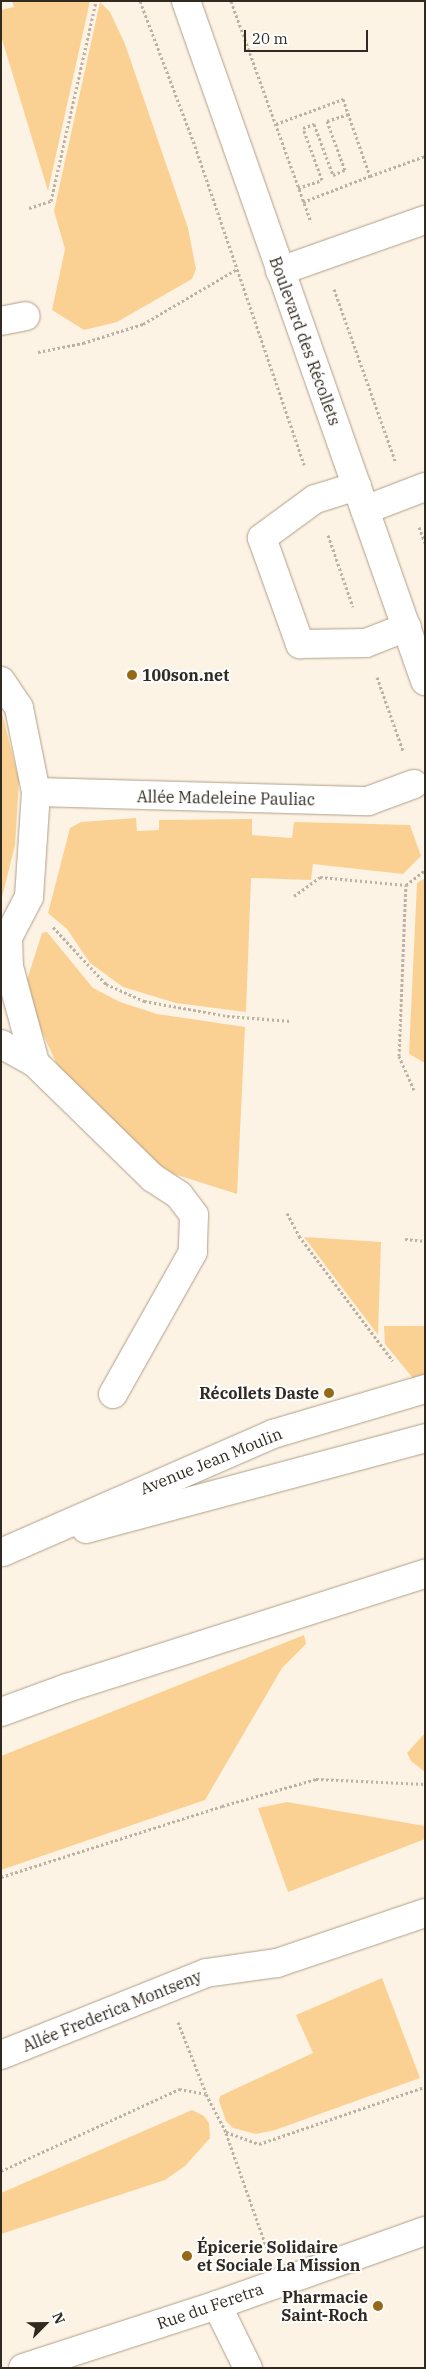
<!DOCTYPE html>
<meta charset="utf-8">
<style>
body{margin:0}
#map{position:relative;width:426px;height:2369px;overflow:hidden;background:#fdf3e4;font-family:"IBM Plex Serif",serif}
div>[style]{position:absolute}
.green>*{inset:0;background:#fbd193}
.path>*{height:3px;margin-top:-1.5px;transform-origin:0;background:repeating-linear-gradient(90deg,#bbb2a5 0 2.5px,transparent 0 5px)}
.roads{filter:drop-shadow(0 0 1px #af9f88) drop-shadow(0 0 1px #af9f88)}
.minor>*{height:28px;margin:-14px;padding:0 14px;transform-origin:14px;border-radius:14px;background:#fff}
.major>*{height:28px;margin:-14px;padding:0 14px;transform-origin:14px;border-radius:14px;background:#fff}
.dots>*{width:14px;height:14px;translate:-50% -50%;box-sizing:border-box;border:2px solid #fff;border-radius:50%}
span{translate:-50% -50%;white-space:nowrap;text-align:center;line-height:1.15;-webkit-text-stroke:4px #fff;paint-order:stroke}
.street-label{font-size:16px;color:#302a21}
.poi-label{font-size:16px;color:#302a21;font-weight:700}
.left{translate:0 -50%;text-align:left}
.right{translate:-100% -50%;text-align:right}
.frame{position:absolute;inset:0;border:2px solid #302a21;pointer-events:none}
.north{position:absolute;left:20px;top:2299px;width:50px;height:50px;-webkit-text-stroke:4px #fff;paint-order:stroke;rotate:67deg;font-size:14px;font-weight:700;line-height:20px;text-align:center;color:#302a21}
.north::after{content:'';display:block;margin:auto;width:18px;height:22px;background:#302a21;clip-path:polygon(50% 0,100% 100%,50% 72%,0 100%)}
.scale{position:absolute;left:244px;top:30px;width:124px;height:22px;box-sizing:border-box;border:2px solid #302a21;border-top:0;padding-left:6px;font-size:15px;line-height:18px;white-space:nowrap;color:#302a21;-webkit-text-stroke:4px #fff;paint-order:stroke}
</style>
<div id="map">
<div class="green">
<i style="clip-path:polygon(12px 1px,90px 1px,48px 191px,1px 36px,1px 10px,14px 7px)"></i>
<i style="clip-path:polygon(100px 2px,110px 12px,125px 44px,188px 228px,196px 269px,192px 279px,117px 322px,84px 330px,52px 310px,65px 249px,54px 211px)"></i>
<i style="clip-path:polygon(1px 709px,19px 781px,15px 845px,1px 901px)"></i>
<i style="clip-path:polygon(136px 818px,137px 831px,159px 830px,159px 820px,252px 819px,252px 835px,292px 838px,294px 822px,410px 825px,421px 856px,403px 874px,313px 864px,311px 880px,251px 878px,246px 1012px,176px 1003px,123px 987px,90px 963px,67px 929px,48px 913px,70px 828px,81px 822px)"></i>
<i style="clip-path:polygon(425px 878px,425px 1063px,409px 1054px,417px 883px)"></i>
<i style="clip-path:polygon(47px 932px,93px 988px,120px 1002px,157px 1014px,245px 1027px,237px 1194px,174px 1174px,124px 1142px,66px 1084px,36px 1019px,26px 983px,42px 933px)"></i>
<i style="clip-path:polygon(304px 1237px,381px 1242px,378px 1335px)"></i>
<i style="clip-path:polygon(384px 1326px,425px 1326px,425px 1381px,417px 1383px,385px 1344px)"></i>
<i style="clip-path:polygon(304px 1635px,306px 1644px,282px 1668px,205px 1800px,1px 1870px,1px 1756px)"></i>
<i style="clip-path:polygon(425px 1733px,425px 1772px,411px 1761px,407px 1753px)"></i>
<i style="clip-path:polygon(287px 1802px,425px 1826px,425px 1839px,288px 1892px,258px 1808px)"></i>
<i style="clip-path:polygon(382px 1978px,420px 2078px,275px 2130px,256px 2134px,233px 2128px,226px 2121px,219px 2101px,220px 2096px,313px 2053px,296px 2015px)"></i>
<i style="clip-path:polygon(192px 2110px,204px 2116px,209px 2123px,210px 2138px,185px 2166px,165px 2180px,1px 2234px,1px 2193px)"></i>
</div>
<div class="path">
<i style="left:140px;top:1px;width:155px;rotate:69.2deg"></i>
<i style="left:195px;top:146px;width:337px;rotate:71.1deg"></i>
<i style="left:231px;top:1px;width:235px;rotate:70.1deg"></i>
<i style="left:276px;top:124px;width:72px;rotate:-20.5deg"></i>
<i style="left:343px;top:99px;width:82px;rotate:70.7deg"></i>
<i style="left:370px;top:176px;width:59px;rotate:-20deg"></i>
<i style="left:298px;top:188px;width:25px;rotate:-18deg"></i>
<i style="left:322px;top:180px;width:55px;rotate:-110.1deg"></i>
<i style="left:303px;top:128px;width:12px;rotate:-20deg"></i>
<i style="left:314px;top:124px;width:54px;rotate:69.6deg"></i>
<i style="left:333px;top:175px;width:13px;rotate:-23deg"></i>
<i style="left:345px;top:170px;width:52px;rotate:-110.2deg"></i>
<i style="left:327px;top:121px;width:22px;rotate:-18deg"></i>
<i style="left:303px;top:202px;width:72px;rotate:-21.2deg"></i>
<i style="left:29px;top:208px;width:23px;rotate:-18deg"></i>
<i style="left:51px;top:201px;width:205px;rotate:-77.3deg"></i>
<i style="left:334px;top:289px;width:182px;rotate:70.4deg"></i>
<i style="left:38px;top:352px;width:46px;rotate:-11.3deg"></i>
<i style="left:83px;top:343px;width:63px;rotate:-17.6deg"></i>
<i style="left:143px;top:324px;width:109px;rotate:-30.3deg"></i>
<i style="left:419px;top:527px;width:17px;rotate:69deg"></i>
<i style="left:328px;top:535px;width:76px;rotate:70.9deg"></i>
<i style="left:377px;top:677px;width:78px;rotate:70.6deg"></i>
<i style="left:294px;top:896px;width:32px;rotate:-36deg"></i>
<i style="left:320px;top:877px;width:86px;rotate:5.3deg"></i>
<i style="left:53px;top:927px;width:78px;rotate:47.1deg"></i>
<i style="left:106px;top:984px;width:42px;rotate:24.1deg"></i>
<i style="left:144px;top:1001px;width:84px;rotate:10.2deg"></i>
<i style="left:227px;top:1016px;width:64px;rotate:4.5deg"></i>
<i style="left:414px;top:1090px;width:37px;rotate:-114deg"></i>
<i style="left:399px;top:1056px;width:171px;rotate:-87.7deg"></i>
<i style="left:406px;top:885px;width:24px;rotate:-38deg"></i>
<i style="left:287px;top:1213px;width:26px;rotate:62deg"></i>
<i style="left:299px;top:1236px;width:156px;rotate:53.1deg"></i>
<i style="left:405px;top:1239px;width:20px;rotate:6deg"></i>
<i style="left:1px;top:1877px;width:232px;rotate:-17.8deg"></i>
<i style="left:222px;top:1806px;width:98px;rotate:-16deg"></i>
<i style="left:316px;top:1779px;width:109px;rotate:2.6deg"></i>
<i style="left:178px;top:2022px;width:76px;rotate:68.5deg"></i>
<i style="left:226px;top:2133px;width:123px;rotate:70.5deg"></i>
<i style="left:1px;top:2171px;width:196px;rotate:-24.7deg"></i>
<i style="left:179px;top:2089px;width:27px;rotate:10deg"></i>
<i style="left:206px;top:2094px;width:43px;rotate:62.2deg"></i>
<i style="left:226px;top:2132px;width:35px;rotate:20deg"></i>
<i style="left:259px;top:2144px;width:176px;rotate:-19deg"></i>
</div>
<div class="roads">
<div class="minor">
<i style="left:280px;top:271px;width:154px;rotate:-19.4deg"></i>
<i style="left:1px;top:321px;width:25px;rotate:-11deg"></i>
<i style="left:357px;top:486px;width:44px;rotate:162.8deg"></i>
<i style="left:315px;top:499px;width:66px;rotate:143.7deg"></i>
<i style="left:262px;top:538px;width:113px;rotate:70.3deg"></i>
<i style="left:300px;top:644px;width:66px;rotate:-0.9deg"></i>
<i style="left:366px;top:643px;width:44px;rotate:-21.3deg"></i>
<i style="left:365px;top:510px;width:64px;rotate:-21deg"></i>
<i style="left:1px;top:681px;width:32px;rotate:56deg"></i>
<i style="left:19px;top:708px;width:86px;rotate:78.6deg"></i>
<i style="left:36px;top:792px;width:105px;rotate:93.8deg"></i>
<i style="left:29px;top:897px;width:61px;rotate:117.4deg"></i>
<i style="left:36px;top:792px;width:332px;rotate:1.6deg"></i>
<i style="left:368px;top:801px;width:49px;rotate:-20.3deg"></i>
<i style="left:8px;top:939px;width:28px;rotate:88deg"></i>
<i style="left:9px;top:967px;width:99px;rotate:74.8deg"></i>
<i style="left:1px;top:1044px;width:39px;rotate:29deg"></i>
<i style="left:35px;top:1063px;width:165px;rotate:44.3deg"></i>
<i style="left:153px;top:1178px;width:31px;rotate:33deg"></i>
<i style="left:179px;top:1195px;width:25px;rotate:53deg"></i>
<i style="left:194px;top:1215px;width:37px;rotate:92deg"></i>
<i style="left:193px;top:1252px;width:163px;rotate:119.4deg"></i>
<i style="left:86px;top:1529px;width:351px;rotate:-15deg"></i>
<i style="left:3px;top:1552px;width:295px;rotate:-23.6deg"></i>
<i style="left:273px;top:1434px;width:159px;rotate:-16.5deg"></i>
<i style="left:1px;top:1712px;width:70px;rotate:-20deg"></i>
<i style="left:67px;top:1688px;width:376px;rotate:-17.7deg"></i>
<i style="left:1px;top:2055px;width:221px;rotate:-21.8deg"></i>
<i style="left:206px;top:1973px;width:72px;rotate:-8deg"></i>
<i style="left:277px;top:1963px;width:156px;rotate:-18.7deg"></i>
<i style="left:217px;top:2305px;width:70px;rotate:63.8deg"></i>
<i style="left:23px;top:2368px;width:204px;rotate:-18deg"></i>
<i style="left:217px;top:2305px;width:221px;rotate:-19.6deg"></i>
</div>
<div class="major">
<i style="left:186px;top:1px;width:721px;rotate:70.63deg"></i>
</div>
</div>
<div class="dots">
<i style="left:132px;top:675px;background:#966917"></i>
<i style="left:329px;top:1393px;background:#966917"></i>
<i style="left:187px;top:2256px;background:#966917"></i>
<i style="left:378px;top:2306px;background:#966917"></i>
</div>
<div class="street-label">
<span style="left:305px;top:341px;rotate:70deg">Boulevard des Récollets</span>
<span style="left:226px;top:798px;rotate:1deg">Allée Madeleine Pauliac</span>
<span style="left:211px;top:1461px;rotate:-22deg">Avenue Jean Moulin</span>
<span style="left:112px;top:2011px;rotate:-22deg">Allée Frederica Montseny</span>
<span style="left:210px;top:2306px;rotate:-19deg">Rue du Feretra</span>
</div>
<div class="poi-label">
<span class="left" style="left:142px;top:675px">100son.net</span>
<span class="right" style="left:319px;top:1393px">Récollets Daste</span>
<span class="left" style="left:197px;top:2256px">Épicerie Solidaire<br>et Sociale La Mission</span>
<span class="right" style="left:368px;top:2306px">Pharmacie<br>Saint-Roch</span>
</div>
<div class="frame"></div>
<div class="north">N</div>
<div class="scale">20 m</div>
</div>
